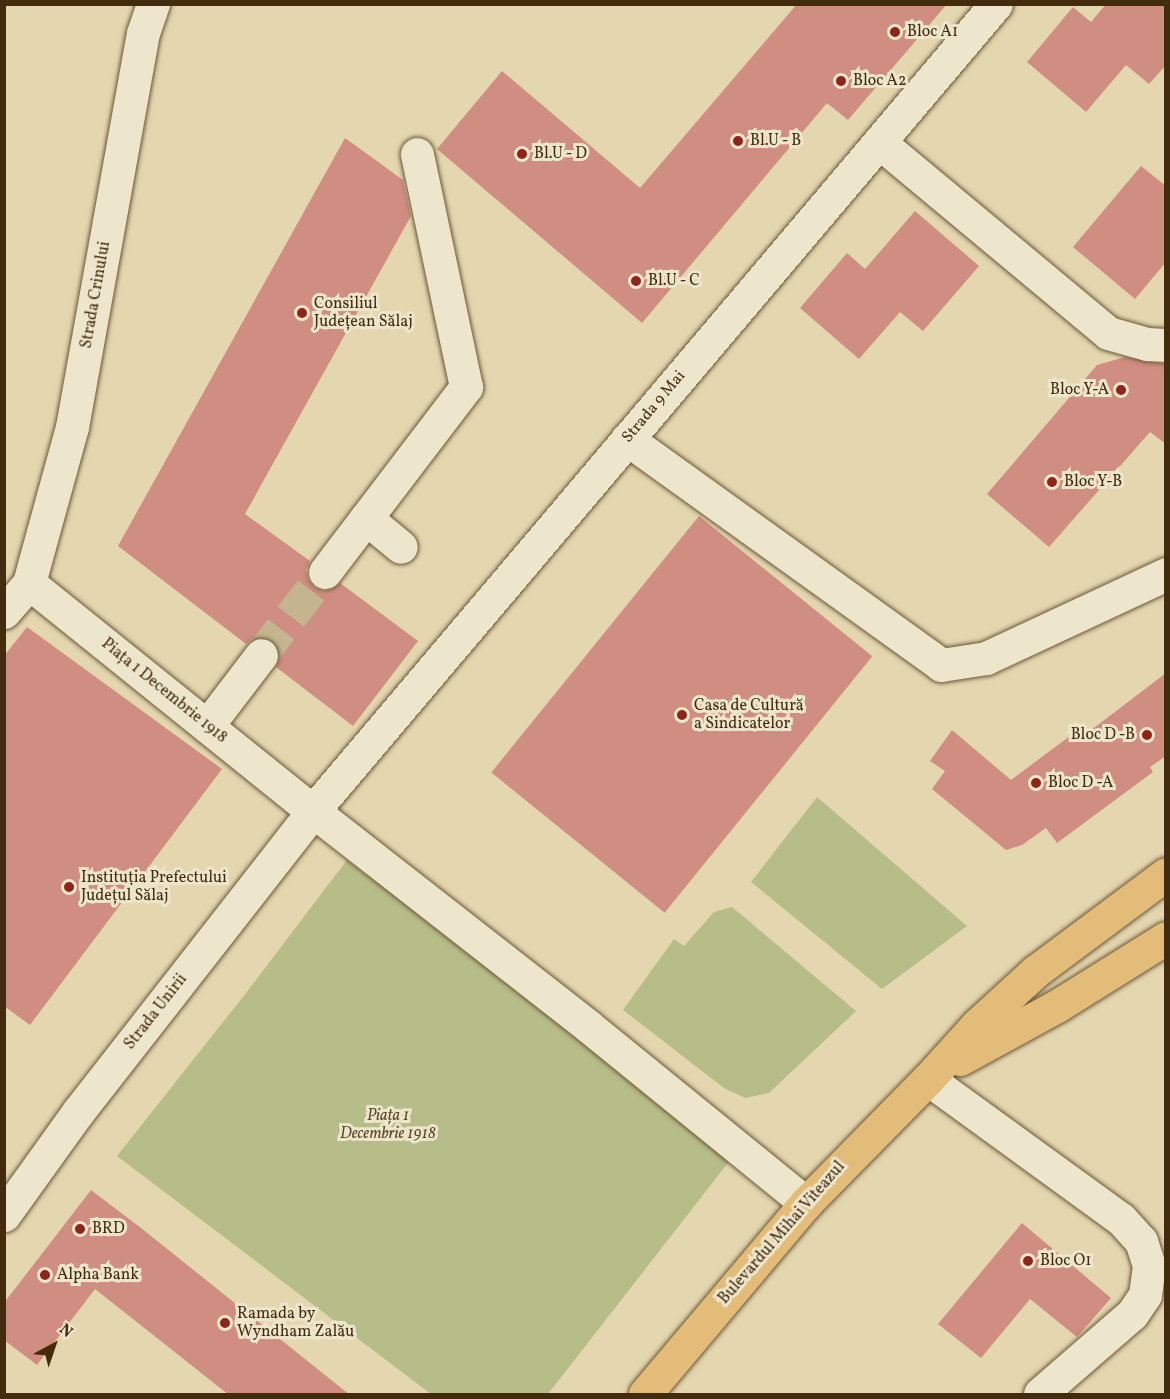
<!DOCTYPE html>
<meta charset="utf-8">
<style>
body{margin:0}
#map{position:relative;width:1170px;height:1399px;overflow:hidden;background:#e4d7b0;font-family:Vollkorn,serif}
div>[style]{position:absolute}
.green>*{inset:0;background:#b7bd88}
.building>*{inset:0;background:#d08d81;transform-origin:0 0}
.minor-tunnel>*{height:33px;margin-top:-16.5px;transform-origin:0;background:repeating-linear-gradient(90deg,#c4b590 0 33px,transparent 0 49px)}
.roads{filter:drop-shadow(0 0 2px #6b5736) drop-shadow(0 0 2px #6b5736)}
.minor>*{height:33px;margin:-16.5px;padding:0 16.5px;transform-origin:16.5px;border-radius:16.5px;background:#ede5cc}
.major>*{height:33px;margin:-16.5px;padding:0 16.5px;transform-origin:16.5px;border-radius:16.5px;background:#e2bc78}
.dots>*{width:16px;height:16px;translate:-50% -50%;box-sizing:border-box;border:3px solid #ede5cc;border-radius:50%}
span{translate:-50% -50%;white-space:nowrap;text-align:center;line-height:1.15;-webkit-text-stroke:6px #ede5cc;paint-order:stroke}
.poi-label{font-size:16px;color:#432c0e}
.left{translate:0 -50%;text-align:left}
.right{translate:-100% -50%;text-align:right}
.street-label{font-size:16px;color:#432c0e}
.park-label{font-size:16px;color:#5a4926;font-style:italic}
.frame{position:absolute;inset:0;border:6px solid #432c0e;pointer-events:none}
.north{position:absolute;left:24px;top:1315px;width:60px;height:60px;-webkit-text-stroke:4px #ede5cc;paint-order:stroke;rotate:40deg;font-size:16px;font-weight:700;line-height:24px;text-align:center;color:#432c0e}
.north::after{content:'';display:block;margin:auto;width:21px;height:27px;background:#432c0e;clip-path:polygon(50% 0,100% 100%,50% 72%,0 100%)}
</style>
<div id="map">
<div class="green">
<i style="clip-path:polygon(817px 797px,967px 926px,882px 989px,751px 882px)"></i>
<i style="clip-path:polygon(347px 860px,470px 950px,731px 1159px,548px 1394px,431px 1394px,117px 1156px,246px 993px)"></i>
<i style="clip-path:polygon(732px 907px,856px 1011px,769px 1093px,745px 1098px,724px 1088px,623px 1010px,674px 939px,684px 946px,714px 912px)"></i>
</div>
<div class="building">
<i style="clip-path:polygon(797px 4px,947px 4px,848px 120px,827px 103px,642px 323px,437px 149px,502px 71px,640px 188px)"></i>
<i style="clip-path:polygon(1106px 4px,1166px 4px,1166px 65px,1149px 84px,1126px 65px,1086px 112px,1027px 62px,1073px 7px,1091px 22px)"></i>
<i style="clip-path:polygon(345px 138px,403px 180px,411px 216px,245px 514px,310px 561px,306px 570px,308px 579px,314px 587px,323px 591px,332px 589px,340px 583px,418px 641px,353px 726px,276px 667px,280px 657px,278px 648px,273px 640px,263px 636px,253px 638px,246px 644px,118px 546px)"></i>
<i style="clip-path:polygon(1141px 166px,1166px 186px,1166px 262px,1135px 299px,1073px 247px)"></i>
<i style="clip-path:polygon(915px 211px,979px 266px,923px 331px,900px 312px,859px 359px,800px 308px,847px 253px,865px 269px)"></i>
<i style="clip-path:polygon(1125px 357px,1166px 364px,1166px 444px,1150px 432px,1049px 547px,987px 494px,1097px 365px)"></i>
<i style="left:699px;top:516px;width:223px;height:330px;rotate:39deg"></i>
<i style="clip-path:polygon(27px 627px,222px 769px,30px 1025px,4px 1006px,4px 656px)"></i>
<i style="clip-path:polygon(1166px 673px,1166px 756px,1150px 767px,1153px 772px,1057px 843px,1046px 828px,1022px 845px,1006px 850px,932px 789px,945px 771px,930px 761px,952px 730px,1011px 780px,1078px 730px,1082px 737px)"></i>
<i style="clip-path:polygon(91px 1190px,141px 1228px,350px 1395px,229px 1395px,95px 1289px,37px 1365px,4px 1340px,4px 1303px)"></i>
<i style="clip-path:polygon(1022px 1223px,1111px 1298px,1077px 1337px,1030px 1299px,981px 1358px,938px 1324px)"></i>
</div>
<div class="minor-tunnel">
<i style="left:261px;top:655px;width:105px;rotate:-52.4deg"></i>
</div>
<div class="roads">
<div class="minor">
<i style="left:879px;top:142px;width:298px;rotate:39.8deg"></i>
<i style="left:1108px;top:333px;width:41px;rotate:15.8deg"></i>
<i style="left:1147px;top:344px;width:19px;rotate:3deg"></i>
<i style="left:627px;top:439px;width:387px;rotate:35.7deg"></i>
<i style="left:941px;top:665px;width:46px;rotate:-8.8deg"></i>
<i style="left:986px;top:658px;width:199px;rotate:-25deg"></i>
<i style="left:366px;top:518px;width:45px;rotate:39.6deg"></i>
<i style="left:325px;top:572px;width:233px;rotate:-52.7deg"></i>
<i style="left:466px;top:387px;width:238px;rotate:-101.9deg"></i>
<i style="left:29px;top:583px;width:364px;rotate:38.8deg"></i>
<i style="left:313px;top:811px;width:349px;rotate:38deg"></i>
<i style="left:588px;top:1026px;width:281px;rotate:39.1deg"></i>
<i style="left:4px;top:612px;width:38px;rotate:-49deg"></i>
<i style="left:29px;top:583px;width:162px;rotate:-74.6deg"></i>
<i style="left:72px;top:427px;width:400px;rotate:-79.8deg"></i>
<i style="left:143px;top:33px;width:31px;rotate:-71deg"></i>
<i style="left:207px;top:726px;width:89px;rotate:-52.7deg"></i>
<i style="left:928px;top:1079px;width:238px;rotate:36deg"></i>
<i style="left:1121px;top:1219px;width:30px;rotate:48deg"></i>
<i style="left:1141px;top:1241px;width:26px;rotate:72deg"></i>
<i style="left:1149px;top:1266px;width:29px;rotate:98deg"></i>
<i style="left:1145px;top:1295px;width:23px;rotate:124deg"></i>
<i style="left:1132px;top:1314px;width:122px;rotate:139deg"></i>
<i style="left:4px;top:1215px;width:127px;rotate:-54.3deg"></i>
<i style="left:78px;top:1112px;width:382px;rotate:-52deg"></i>
<i style="left:313px;top:811px;width:1057px;rotate:-49.76deg"></i>
</div>
<div class="major">
<i style="left:960px;top:1059px;width:111px;rotate:-28.7deg"></i>
<i style="left:1057px;top:1006px;width:128px;rotate:-32deg"></i>
<i style="left:645px;top:1394px;width:250px;rotate:-49.9deg"></i>
<i style="left:806px;top:1203px;width:174px;rotate:-45.5deg"></i>
<i style="left:928px;top:1079px;width:73px;rotate:-47.8deg"></i>
<i style="left:977px;top:1025px;width:80px;rotate:-42.5deg"></i>
<i style="left:1036px;top:971px;width:162px;rotate:-36.7deg"></i>
</div>
</div>
<div class="dots">
<i style="left:895px;top:32px;background:#8f2418"></i>
<i style="left:841px;top:81px;background:#8f2418"></i>
<i style="left:738px;top:141px;background:#8f2418"></i>
<i style="left:522px;top:154px;background:#8f2418"></i>
<i style="left:636px;top:281px;background:#8f2418"></i>
<i style="left:302px;top:313px;background:#8f2418"></i>
<i style="left:1121px;top:390px;background:#8f2418"></i>
<i style="left:1052px;top:482px;background:#8f2418"></i>
<i style="left:682px;top:715px;background:#8f2418"></i>
<i style="left:1147px;top:735px;background:#8f2418"></i>
<i style="left:1036px;top:783px;background:#8f2418"></i>
<i style="left:69px;top:887px;background:#8f2418"></i>
<i style="left:80px;top:1229px;background:#8f2418"></i>
<i style="left:1028px;top:1261px;background:#8f2418"></i>
<i style="left:45px;top:1275px;background:#8f2418"></i>
<i style="left:225px;top:1323px;background:#8f2418"></i>
</div>
<div class="poi-label">
<span class="left" style="left:907px;top:32px">Bloc A1</span>
<span class="left" style="left:853px;top:81px">Bloc A2</span>
<span class="left" style="left:750px;top:141px">Bl.U - B</span>
<span class="left" style="left:534px;top:154px">Bl.U - D</span>
<span class="left" style="left:648px;top:281px">Bl.U - C</span>
<span class="left" style="left:314px;top:313px">Consiliul<br>Județean Sălaj</span>
<span class="right" style="left:1109px;top:390px">Bloc Y-A</span>
<span class="left" style="left:1064px;top:482px">Bloc Y-B</span>
<span class="left" style="left:694px;top:715px">Casa de Cultură<br>a Sindicatelor</span>
<span class="right" style="left:1135px;top:735px">Bloc D -B</span>
<span class="left" style="left:1048px;top:783px">Bloc D -A</span>
<span class="left" style="left:81px;top:887px">Instituția Prefectului<br>Județul Sălaj</span>
<span class="left" style="left:92px;top:1229px">BRD</span>
<span class="left" style="left:1040px;top:1261px">Bloc O1</span>
<span class="left" style="left:57px;top:1275px">Alpha Bank</span>
<span class="left" style="left:237px;top:1323px">Ramada by<br>Wyndham Zalău</span>
</div>
<div class="street-label">
<span style="left:96px;top:295px;rotate:-80deg">Strada Crinului</span>
<span style="left:654px;top:407px;rotate:-50deg">Strada 9 Mai</span>
<span style="left:164px;top:691px;rotate:39deg">Piața 1 Decembrie 1918</span>
<span style="left:156px;top:1012px;rotate:-52deg">Strada Unirii</span>
<span style="left:782px;top:1233px;rotate:-49deg">Bulevardul Mihai Viteazul</span>
</div>
<div class="park-label">
<span style="left:388px;top:1125px">Piața 1<br>Decembrie 1918</span>
</div>
<div class="frame"></div>
<div class="north">N</div>
</div>
